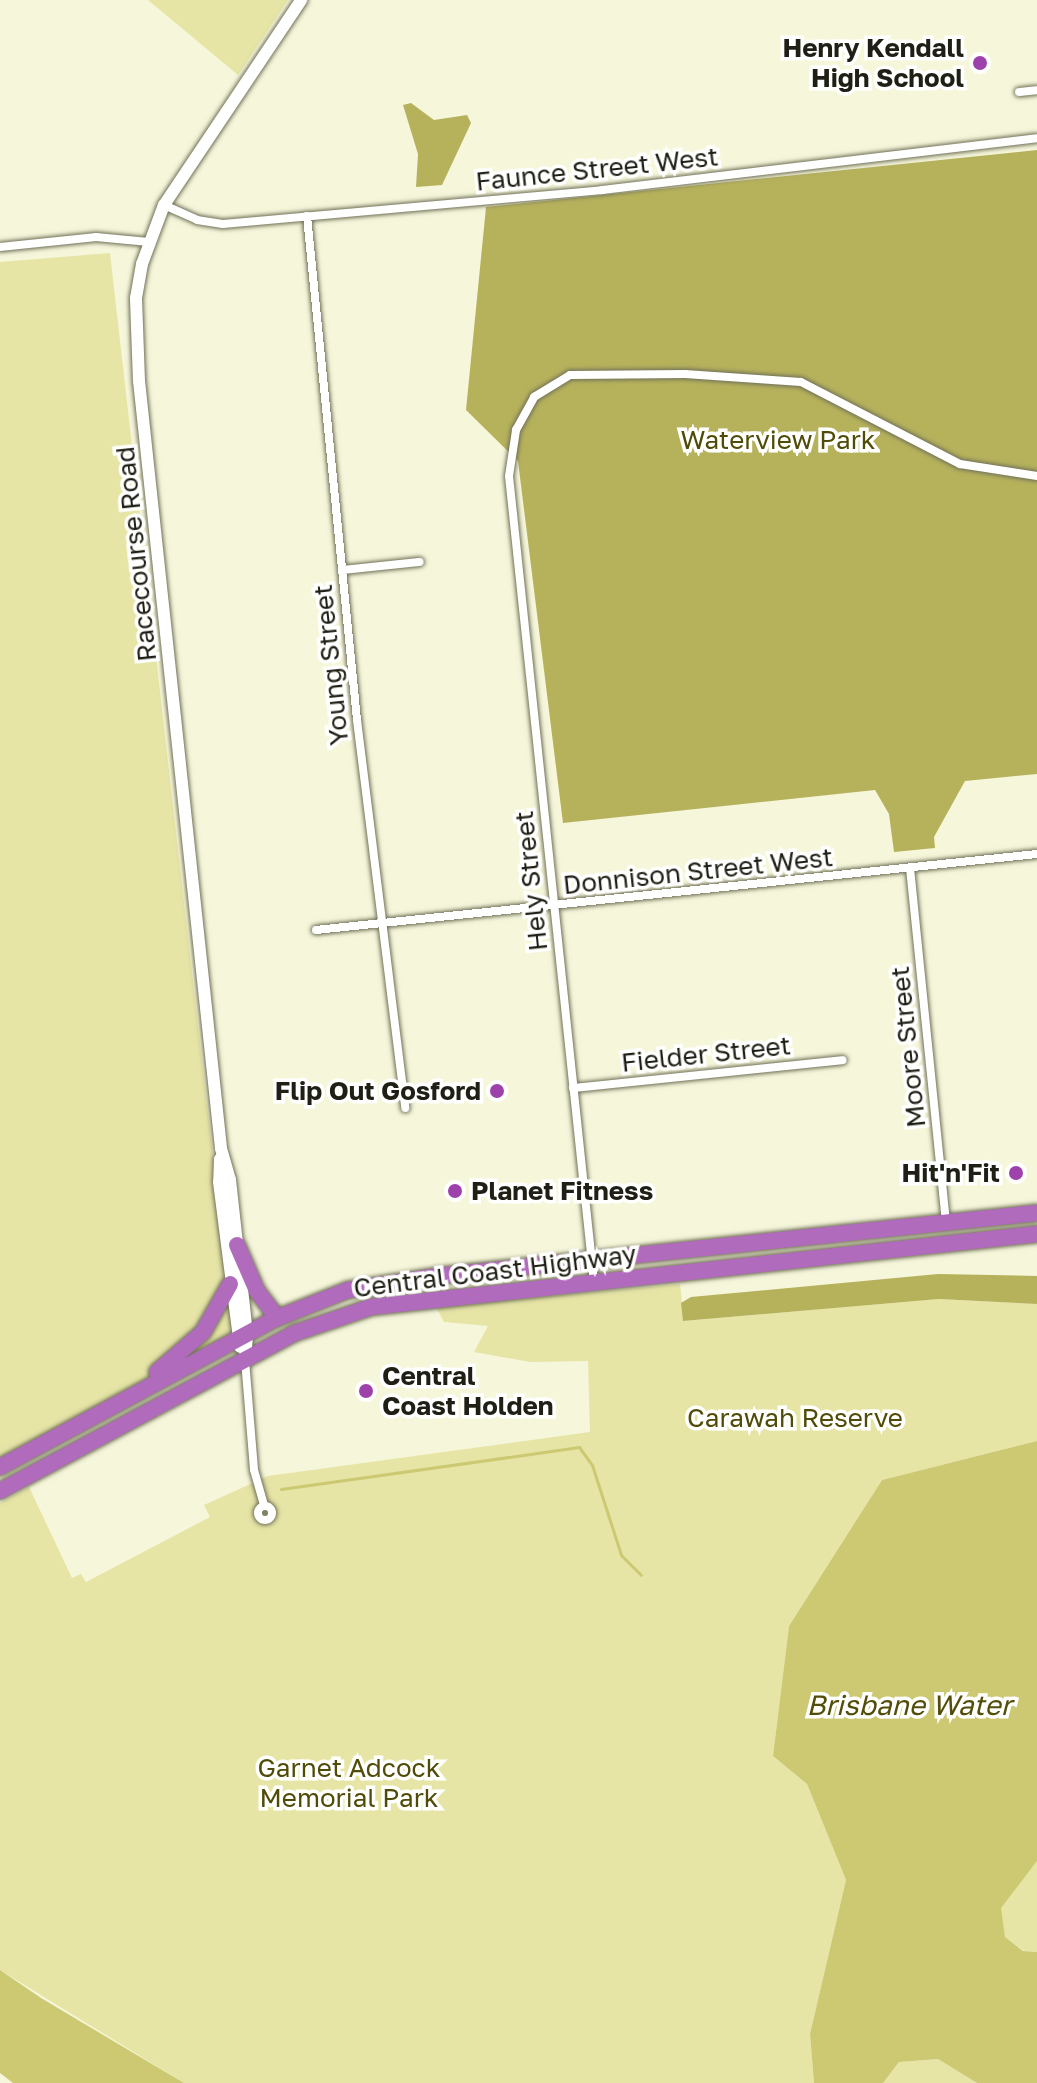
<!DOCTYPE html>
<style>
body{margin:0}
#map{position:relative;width:1037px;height:2083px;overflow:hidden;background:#f6f6db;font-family:"Golos Text",sans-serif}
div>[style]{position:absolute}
.green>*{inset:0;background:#e6e5a6}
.forest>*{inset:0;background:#b6b25c}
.water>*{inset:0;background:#ccc972}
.stream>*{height:3px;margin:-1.5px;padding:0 1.5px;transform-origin:1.5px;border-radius:1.5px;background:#ccc972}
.roads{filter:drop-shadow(0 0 2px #717159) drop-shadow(0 0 2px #717159)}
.street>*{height:8px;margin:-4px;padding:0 4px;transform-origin:4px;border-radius:4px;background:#fff}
.street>.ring{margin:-4px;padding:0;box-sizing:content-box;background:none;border:8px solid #fff;border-radius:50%}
.secondary>*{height:12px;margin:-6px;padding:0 6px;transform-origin:6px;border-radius:6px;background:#fff}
.highway>*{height:16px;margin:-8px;padding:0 8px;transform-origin:8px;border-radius:8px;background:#b16bbc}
.dots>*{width:22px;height:22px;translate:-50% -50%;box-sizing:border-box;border:4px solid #fff;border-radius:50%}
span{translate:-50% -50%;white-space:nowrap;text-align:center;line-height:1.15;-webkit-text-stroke:7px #fff;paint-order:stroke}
.poi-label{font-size:26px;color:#1f1f15;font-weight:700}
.right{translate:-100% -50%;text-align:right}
.left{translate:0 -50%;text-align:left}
.street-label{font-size:26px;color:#1f1f15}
.park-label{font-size:26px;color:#504c07}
.water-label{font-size:28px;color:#524e0a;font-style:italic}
</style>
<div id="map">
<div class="green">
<i style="clip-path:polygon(148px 0,288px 0,238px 75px)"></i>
<i style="clip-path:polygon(110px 253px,233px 1333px,0 1463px,0 262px)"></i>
<i style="clip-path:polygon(680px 1284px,684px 1321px,939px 1299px,1037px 1304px,1037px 1441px,882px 1480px,789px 1626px,773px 1756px,807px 1784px,846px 1880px,810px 2034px,814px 2083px,184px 2083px,0 1970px,0 1503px,29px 1487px,72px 1578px,81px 1574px,86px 1582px,210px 1517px,204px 1505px,268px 1476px,590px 1432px,588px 1361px,530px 1362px,474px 1352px,488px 1326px,444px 1322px,436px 1307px)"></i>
<i style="clip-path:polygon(1037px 1861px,1037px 1952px,1024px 1951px,1005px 1937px,1000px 1907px)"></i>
<i style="clip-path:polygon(938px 2059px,977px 2083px,883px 2083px,899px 2062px)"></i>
</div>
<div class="forest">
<i style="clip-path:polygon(411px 103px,434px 120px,467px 115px,471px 123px,442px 185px,416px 187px,418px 154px,403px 105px)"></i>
<i style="clip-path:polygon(1037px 150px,1037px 774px,965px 781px,934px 837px,935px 848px,894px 852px,889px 814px,875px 790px,563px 823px,518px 461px,466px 410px,486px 207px)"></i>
<i style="clip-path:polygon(938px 1274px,1037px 1276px,1037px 1304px,939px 1299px,683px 1321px,681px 1303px,691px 1297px)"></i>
</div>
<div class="water">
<i style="clip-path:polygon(1037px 1441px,1037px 1861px,1001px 1908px,1005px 1937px,1023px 1951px,1037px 1952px,1037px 2083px,977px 2083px,938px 2059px,899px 2062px,883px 2083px,814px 2083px,810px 2034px,846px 1880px,807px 1784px,773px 1756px,789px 1626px,882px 1480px)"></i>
<i style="clip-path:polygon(0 1970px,41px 1998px,184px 2083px,13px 2083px,0 2073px)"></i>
</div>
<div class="stream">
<i style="left:281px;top:1489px;width:301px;rotate:-8deg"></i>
<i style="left:579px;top:1447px;width:22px;rotate:54deg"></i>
<i style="left:592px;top:1465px;width:95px;rotate:72.1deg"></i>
<i style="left:621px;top:1555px;width:28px;rotate:45deg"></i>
</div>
<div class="roads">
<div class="street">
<i style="left:1019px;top:92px;width:18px;rotate:-6deg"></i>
<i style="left:164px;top:205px;width:36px;rotate:24deg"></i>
<i style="left:197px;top:220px;width:26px;rotate:9deg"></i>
<i style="left:223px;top:224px;width:381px;rotate:-5.1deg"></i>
<i style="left:602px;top:190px;width:438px;rotate:-6.8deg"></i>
<i style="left:307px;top:216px;width:506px;rotate:84.33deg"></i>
<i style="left:357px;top:720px;width:391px;rotate:82.9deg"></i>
<i style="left:0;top:247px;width:97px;rotate:-5.9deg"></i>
<i style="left:96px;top:237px;width:53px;rotate:5.4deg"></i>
<i style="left:342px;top:570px;width:78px;rotate:-5.9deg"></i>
<i style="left:910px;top:868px;width:356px;rotate:84.2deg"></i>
<i style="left:316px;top:930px;width:725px;rotate:-6.02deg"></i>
<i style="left:573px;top:1088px;width:271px;rotate:-5.9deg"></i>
<i style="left:594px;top:1282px;width:810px;rotate:-96.02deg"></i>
<i style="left:509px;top:476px;width:47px;rotate:-81.3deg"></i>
<i style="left:516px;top:430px;width:38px;rotate:-61deg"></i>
<i style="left:534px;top:397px;width:42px;rotate:-31.4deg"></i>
<i style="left:570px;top:375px;width:115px;rotate:-0.5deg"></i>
<i style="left:685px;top:374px;width:116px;rotate:3.9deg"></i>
<i style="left:801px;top:382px;width:179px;rotate:27.3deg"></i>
<i style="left:960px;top:464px;width:78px;rotate:8.9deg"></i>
<i style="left:245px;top:1360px;width:110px;rotate:85.3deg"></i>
<i style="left:254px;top:1470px;width:37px;rotate:74deg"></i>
<i class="ring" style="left:258px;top:1506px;width:6px;height:6px"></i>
</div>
<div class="secondary">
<i style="left:220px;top:1159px;width:23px;rotate:92deg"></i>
<i style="left:219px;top:1182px;width:166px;rotate:82.7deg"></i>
<i style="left:245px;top:1359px;width:25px;rotate:-85deg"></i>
<i style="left:247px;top:1334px;width:155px;rotate:-96.3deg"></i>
<i style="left:230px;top:1180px;width:33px;rotate:-106deg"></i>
<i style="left:221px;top:1148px;width:771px;rotate:-96.1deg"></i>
<i style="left:139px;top:381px;width:83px;rotate:-92.1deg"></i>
<i style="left:136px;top:298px;width:35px;rotate:-80deg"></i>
<i style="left:142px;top:264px;width:63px;rotate:-69.6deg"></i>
<i style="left:164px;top:205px;width:247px;rotate:-56.2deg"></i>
</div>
<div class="highway">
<i style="left:237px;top:1245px;width:50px;rotate:66.5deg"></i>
<i style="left:257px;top:1291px;width:34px;rotate:53deg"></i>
<i style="left:157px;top:1372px;width:61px;rotate:-41deg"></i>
<i style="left:203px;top:1332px;width:55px;rotate:-60.6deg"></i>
<i style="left:0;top:1467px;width:315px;rotate:-28.3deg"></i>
<i style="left:277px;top:1318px;width:76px;rotate:-21.5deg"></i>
<i style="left:348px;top:1290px;width:90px;rotate:-8.9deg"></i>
<i style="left:437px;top:1276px;width:603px;rotate:-5.99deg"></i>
<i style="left:0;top:1491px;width:335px;rotate:-28.2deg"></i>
<i style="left:295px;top:1333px;width:80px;rotate:-18.9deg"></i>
<i style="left:371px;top:1307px;width:670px;rotate:-6.26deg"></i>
</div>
</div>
<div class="dots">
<i style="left:980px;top:63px;background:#9d41ab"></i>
<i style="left:497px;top:1091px;background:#9d41ab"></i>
<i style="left:1016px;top:1173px;background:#9d41ab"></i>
<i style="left:455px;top:1191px;background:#9d41ab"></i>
<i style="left:366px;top:1391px;background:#9d41ab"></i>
</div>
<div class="poi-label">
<span class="right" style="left:964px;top:63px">Henry Kendall<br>High School</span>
<span class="right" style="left:481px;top:1091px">Flip Out Gosford</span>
<span class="right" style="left:1000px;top:1173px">Hit'n'Fit</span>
<span class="left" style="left:471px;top:1191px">Planet Fitness</span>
<span class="left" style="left:382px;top:1391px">Central<br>Coast Holden</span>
</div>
<div class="street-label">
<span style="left:597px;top:169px;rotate:-6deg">Faunce Street West</span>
<span style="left:136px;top:554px;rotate:-96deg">Racecourse Road</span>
<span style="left:331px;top:665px;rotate:-96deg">Young Street</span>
<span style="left:698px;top:871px;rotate:-6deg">Donnison Street West</span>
<span style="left:531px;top:881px;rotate:-96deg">Hely Street</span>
<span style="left:908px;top:1047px;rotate:-96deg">Moore Street</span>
<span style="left:706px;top:1054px;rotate:-6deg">Fielder Street</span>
<span style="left:495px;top:1271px;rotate:-7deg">Central Coast Highway</span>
</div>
<div class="park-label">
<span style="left:778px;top:440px">Waterview Park</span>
<span style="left:795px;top:1418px">Carawah Reserve</span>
<span style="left:349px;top:1783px">Garnet Adcock<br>Memorial Park</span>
</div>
<div class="water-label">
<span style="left:909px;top:1705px">Brisbane Water</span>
</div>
</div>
